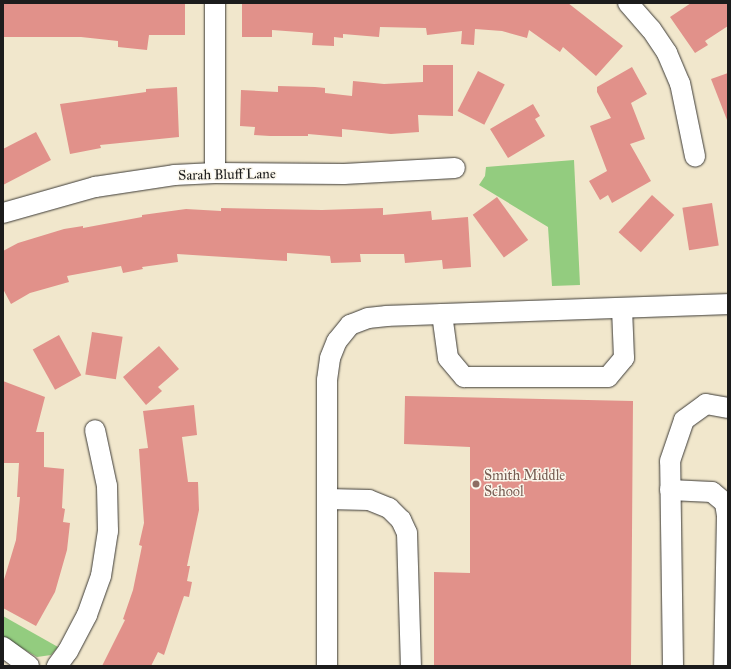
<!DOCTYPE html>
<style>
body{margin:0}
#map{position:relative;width:731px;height:669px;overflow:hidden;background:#f1e7cc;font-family:"IM FELL Great Primer",serif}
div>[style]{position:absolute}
.green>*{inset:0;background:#93cc7f}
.building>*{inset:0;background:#e1918a;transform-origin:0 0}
.roads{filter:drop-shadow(0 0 1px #3c3a36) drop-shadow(0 0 1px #3c3a36)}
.minor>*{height:20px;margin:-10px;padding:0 10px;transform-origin:10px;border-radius:10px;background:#fff}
.dots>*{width:11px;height:11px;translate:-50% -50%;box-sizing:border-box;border:2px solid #fbf7ec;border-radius:50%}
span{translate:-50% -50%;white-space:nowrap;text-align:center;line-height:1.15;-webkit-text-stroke:3px #fbf7ec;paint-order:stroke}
.street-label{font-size:14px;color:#1c1c1c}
.education-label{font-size:14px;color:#785e54}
.left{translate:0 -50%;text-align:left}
.frame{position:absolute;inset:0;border:4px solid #1c1c1c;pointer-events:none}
</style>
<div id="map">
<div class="green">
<i style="clip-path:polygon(574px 160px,580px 285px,552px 286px,548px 227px,479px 185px,485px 176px,486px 167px)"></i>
<i style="clip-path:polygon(3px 616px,58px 647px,51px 655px,37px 657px,3px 637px)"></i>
</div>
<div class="building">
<i style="clip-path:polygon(3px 3px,185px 3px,185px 35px,149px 35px,147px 50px,118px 47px,118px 41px,81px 37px,3px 37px)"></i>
<i style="clip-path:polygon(242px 3px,568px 3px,623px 46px,596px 76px,563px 47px,560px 52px,529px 30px,527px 38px,502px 31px,475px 29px,474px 45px,461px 44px,462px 31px,427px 35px,426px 28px,380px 27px,379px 37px,343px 34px,343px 38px,334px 37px,334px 46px,312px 45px,313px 33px,272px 30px,272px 37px,242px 37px)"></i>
<i style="clip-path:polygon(691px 3px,728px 3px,728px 26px,705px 41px,708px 45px,695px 53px,670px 17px)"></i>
<i style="clip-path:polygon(423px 65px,453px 65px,453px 116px,418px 115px,419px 132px,391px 134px,342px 129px,342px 137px,308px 134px,308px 136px,270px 136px,254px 135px,255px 127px,240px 126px,241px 90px,278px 92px,278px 86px,315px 87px,325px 88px,325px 93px,352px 96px,353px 81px,384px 84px,423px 82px)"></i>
<i style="clip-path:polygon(632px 67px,647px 94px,631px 103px,645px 139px,630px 144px,651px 181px,612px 203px,608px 195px,600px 200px,589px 181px,607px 171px,590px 126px,611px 118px,597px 92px,597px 87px)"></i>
<i style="left:478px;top:71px;width:30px;height:45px;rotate:27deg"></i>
<i style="clip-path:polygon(728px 73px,728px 120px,727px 120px,711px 79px)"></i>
<i style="clip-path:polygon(177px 87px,179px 137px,100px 145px,101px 148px,70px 154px,60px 104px,146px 92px,146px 89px)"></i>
<i style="clip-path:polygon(533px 104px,540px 116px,535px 119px,545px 136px,508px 158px,490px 129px)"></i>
<i style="clip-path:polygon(36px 132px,51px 160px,3px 185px,3px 149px)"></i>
<i style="left:652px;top:195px;width:30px;height:50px;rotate:42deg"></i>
<i style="left:497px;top:197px;width:53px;height:30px;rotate:54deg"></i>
<i style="left:712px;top:203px;width:43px;height:30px;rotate:81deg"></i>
<i style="clip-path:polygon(221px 208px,322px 210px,383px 208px,383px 215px,431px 211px,432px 220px,468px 217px,471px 267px,443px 269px,442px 260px,405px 263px,404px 254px,360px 254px,361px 262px,331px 263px,330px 256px,287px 253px,287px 261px,177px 254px,178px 262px,142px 267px,143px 269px,123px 273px,121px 266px,67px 276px,69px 282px,30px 293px,11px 304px,3px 289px,3px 251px,18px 243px,64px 229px,83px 226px,83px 228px,142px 217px,142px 215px,186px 209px,221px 211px)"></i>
<i style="left:92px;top:332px;width:31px;height:43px;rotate:9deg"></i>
<i style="left:59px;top:335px;width:46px;height:30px;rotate:61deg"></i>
<i style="clip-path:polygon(159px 346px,179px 369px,158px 387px,162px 391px,146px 405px,123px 377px)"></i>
<i style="clip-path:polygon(3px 381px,45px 397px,36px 432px,44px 432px,44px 467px,64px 469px,62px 508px,65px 509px,63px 522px,70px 523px,67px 550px,55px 592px,36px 626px,3px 608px,3px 583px,16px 540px,20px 497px,17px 497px,19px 463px,3px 463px)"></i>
<i style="clip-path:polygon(405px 396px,633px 401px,631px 666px,434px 666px,434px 572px,470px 573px,470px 447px,404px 444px)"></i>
<i style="clip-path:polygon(194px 405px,197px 435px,182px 437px,188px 482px,198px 482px,199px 510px,187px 566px,190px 566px,187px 581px,192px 582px,189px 597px,184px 596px,164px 655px,158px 652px,151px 666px,102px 666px,125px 620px,123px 619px,133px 590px,142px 546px,139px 545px,144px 523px,139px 449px,148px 448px,143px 411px)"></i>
</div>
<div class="roads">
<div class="minor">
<i style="left:628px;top:3px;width:35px;rotate:49deg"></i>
<i style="left:651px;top:29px;width:29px;rotate:56deg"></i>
<i style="left:667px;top:53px;width:33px;rotate:67deg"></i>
<i style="left:680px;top:83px;width:75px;rotate:78.4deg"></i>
<i style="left:215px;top:173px;width:170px;rotate:-90deg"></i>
<i style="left:3px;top:213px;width:96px;rotate:-15.8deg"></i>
<i style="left:95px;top:187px;width:80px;rotate:-8.6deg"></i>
<i style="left:174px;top:175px;width:41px;rotate:-2.8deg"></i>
<i style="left:215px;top:173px;width:129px;rotate:0.4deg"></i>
<i style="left:344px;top:174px;width:111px;rotate:-3.1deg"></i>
<i style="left:442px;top:314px;width:44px;rotate:82.2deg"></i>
<i style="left:448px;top:358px;width:25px;rotate:50deg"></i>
<i style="left:464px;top:377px;width:144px"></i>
<i style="left:608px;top:377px;width:25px;rotate:-50deg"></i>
<i style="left:624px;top:358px;width:50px;rotate:-92.3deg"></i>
<i style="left:670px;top:490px;width:42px;rotate:2.7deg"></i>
<i style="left:712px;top:492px;width:17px;rotate:40deg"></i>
<i style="left:725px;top:503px;width:13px;rotate:81deg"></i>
<i style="left:727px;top:516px;width:150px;rotate:91.1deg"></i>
<i style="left:327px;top:499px;width:42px;rotate:1.4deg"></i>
<i style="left:369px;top:500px;width:22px;rotate:22deg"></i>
<i style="left:389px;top:508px;width:17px;rotate:45deg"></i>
<i style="left:401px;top:520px;width:14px;rotate:65deg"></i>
<i style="left:407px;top:533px;width:133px;rotate:88.3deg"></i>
<i style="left:3px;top:647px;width:32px;rotate:36deg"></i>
<i style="left:57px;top:666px;width:19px;rotate:-54deg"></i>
<i style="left:68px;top:651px;width:41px;rotate:-62.2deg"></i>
<i style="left:87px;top:615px;width:41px;rotate:-70.3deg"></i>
<i style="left:101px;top:576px;width:46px;rotate:-81.2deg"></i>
<i style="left:108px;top:531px;width:45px;rotate:-91.3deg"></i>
<i style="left:107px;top:486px;width:57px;rotate:-102.1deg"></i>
<i style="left:327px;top:666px;width:286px;rotate:-90deg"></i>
<i style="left:327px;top:380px;width:22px;rotate:-82deg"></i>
<i style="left:330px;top:358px;width:18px;rotate:-68deg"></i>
<i style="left:337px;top:341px;width:21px;rotate:-51deg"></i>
<i style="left:350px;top:325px;width:19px;rotate:-21deg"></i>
<i style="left:368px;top:318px;width:19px;rotate:-6deg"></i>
<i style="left:387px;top:316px;width:341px;rotate:-2deg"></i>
<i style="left:673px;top:666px;width:205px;rotate:-90.8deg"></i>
<i style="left:670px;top:461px;width:43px;rotate:-71.1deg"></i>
<i style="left:684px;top:420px;width:27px;rotate:-36deg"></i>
<i style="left:706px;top:404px;width:22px;rotate:10deg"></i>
</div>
</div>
<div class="dots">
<i style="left:476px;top:484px;background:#8d6e63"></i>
</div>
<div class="street-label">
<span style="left:227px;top:175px;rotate:-1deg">Sarah Bluff Lane</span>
</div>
<div class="education-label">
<span class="left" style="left:484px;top:484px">Smith Middle<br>School</span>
</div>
<div class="frame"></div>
</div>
